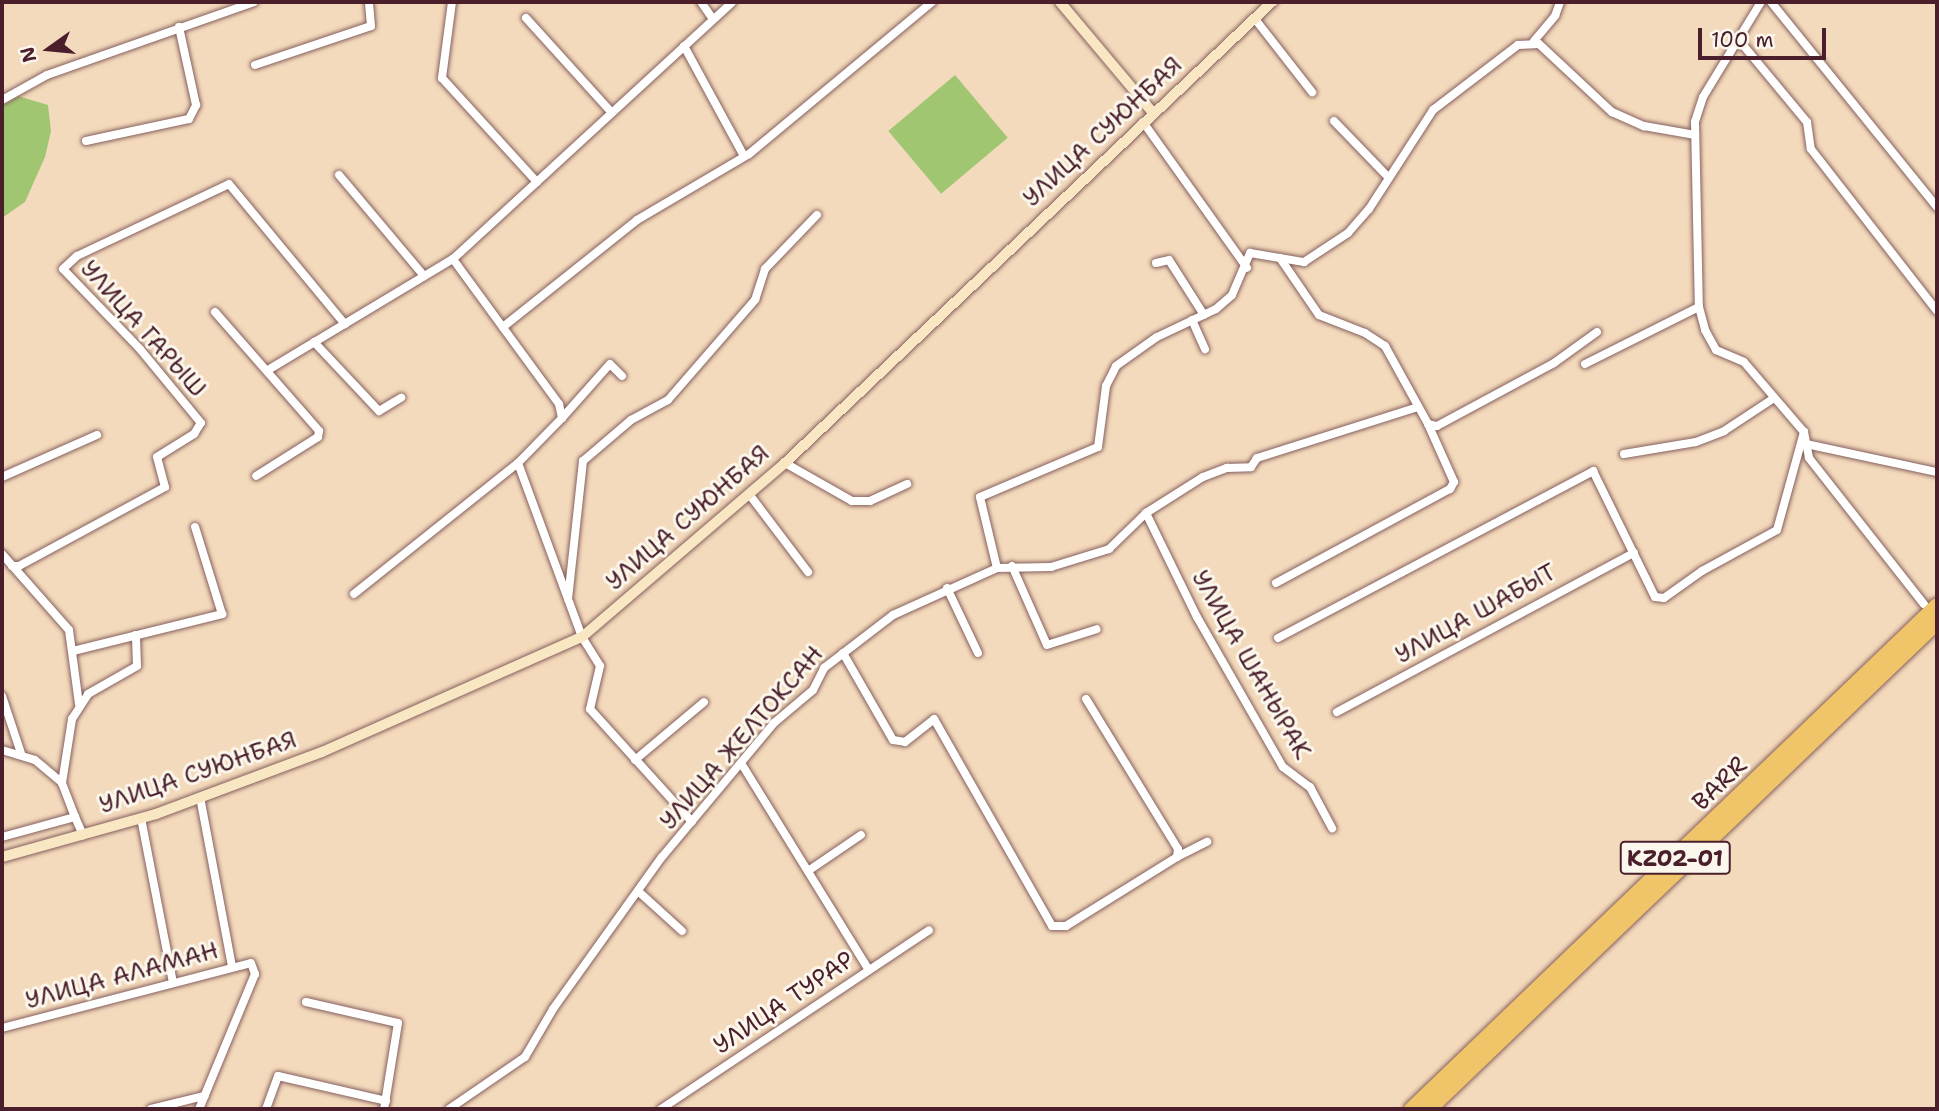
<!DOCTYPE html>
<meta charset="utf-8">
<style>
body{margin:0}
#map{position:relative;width:1939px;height:1111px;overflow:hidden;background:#f4dabc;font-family:"Shantell Sans",sans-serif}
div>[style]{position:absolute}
.green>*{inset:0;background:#a1c671;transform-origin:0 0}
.roads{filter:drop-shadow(0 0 2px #86605e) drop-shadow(0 0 2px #86605e)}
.street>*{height:8px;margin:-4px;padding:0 4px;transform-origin:4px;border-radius:4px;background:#fff}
.secondary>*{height:10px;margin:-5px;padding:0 5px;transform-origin:5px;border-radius:5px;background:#f9e7c3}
.highway>*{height:14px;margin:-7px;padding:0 7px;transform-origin:7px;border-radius:7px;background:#f0c469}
span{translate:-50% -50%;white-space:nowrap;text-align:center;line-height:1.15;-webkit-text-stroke:6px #fbf7ec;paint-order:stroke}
.shield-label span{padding:2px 5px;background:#fbf7ec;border:2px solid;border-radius:5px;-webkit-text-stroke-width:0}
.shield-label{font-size:23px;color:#4a1f2b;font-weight:700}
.street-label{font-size:24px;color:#4a1f2b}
.frame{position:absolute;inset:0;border:4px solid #4a1f2b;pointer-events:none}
.north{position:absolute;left:14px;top:14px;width:70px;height:70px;-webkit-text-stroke:5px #fbf7ec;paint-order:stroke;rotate:255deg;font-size:19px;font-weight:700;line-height:28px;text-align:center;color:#4a1f2b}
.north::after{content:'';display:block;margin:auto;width:24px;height:32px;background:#4a1f2b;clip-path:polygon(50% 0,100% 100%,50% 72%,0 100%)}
.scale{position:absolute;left:1698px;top:28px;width:128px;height:32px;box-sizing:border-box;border:4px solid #4a1f2b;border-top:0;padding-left:9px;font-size:21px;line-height:24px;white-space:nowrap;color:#4a1f2b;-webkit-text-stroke:5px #fbf7ec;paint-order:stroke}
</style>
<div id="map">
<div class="green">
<i style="left:955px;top:75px;width:82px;height:87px;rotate:50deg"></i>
<i style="clip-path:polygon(18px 96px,48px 105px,51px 131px,45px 157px,25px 202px,2px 218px,2px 106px)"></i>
</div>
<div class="roads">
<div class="street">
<i style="left:452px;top:2px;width:77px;rotate:97.5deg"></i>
<i style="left:442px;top:78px;width:141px;rotate:47.6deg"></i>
<i style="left:701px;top:2px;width:21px;rotate:55deg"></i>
<i style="left:1761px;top:2px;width:111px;rotate:121.4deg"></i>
<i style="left:1703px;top:97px;width:26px;rotate:108deg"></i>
<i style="left:1695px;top:122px;width:185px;rotate:88.8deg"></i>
<i style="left:1699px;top:307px;width:24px;rotate:75deg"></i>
<i style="left:1705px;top:330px;width:23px;rotate:61deg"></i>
<i style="left:1716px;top:350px;width:30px;rotate:23deg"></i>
<i style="left:1744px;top:362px;width:92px;rotate:49.4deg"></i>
<i style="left:1804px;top:432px;width:26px;rotate:79deg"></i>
<i style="left:1809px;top:458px;width:186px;rotate:51.8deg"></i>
<i style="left:1771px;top:2px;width:264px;rotate:51deg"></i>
<i style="left:526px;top:18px;width:128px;rotate:47.8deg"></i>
<i style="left:1255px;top:19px;width:93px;rotate:52deg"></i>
<i style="left:1738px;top:39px;width:108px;rotate:50.3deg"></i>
<i style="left:1807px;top:122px;width:27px;rotate:82deg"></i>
<i style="left:1811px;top:149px;width:205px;rotate:52.1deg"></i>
<i style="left:1534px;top:41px;width:33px;rotate:-50deg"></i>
<i style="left:1555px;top:16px;width:15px;rotate:-70deg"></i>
<i style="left:684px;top:46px;width:125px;rotate:61.4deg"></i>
<i style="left:255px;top:65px;width:122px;rotate:-18.6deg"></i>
<i style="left:371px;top:26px;width:24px;rotate:-95deg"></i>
<i style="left:2px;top:100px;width:51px;rotate:-29.1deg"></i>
<i style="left:47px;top:75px;width:219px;rotate:-19.4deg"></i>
<i style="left:1334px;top:121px;width:78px;rotate:46deg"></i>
<i style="left:1143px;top:122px;width:179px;rotate:54.5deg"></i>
<i style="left:86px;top:141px;width:105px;rotate:-12.1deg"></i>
<i style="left:189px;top:119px;width:16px;rotate:-63deg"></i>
<i style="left:196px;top:105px;width:80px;rotate:-102.3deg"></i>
<i style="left:339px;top:175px;width:132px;rotate:49.9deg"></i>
<i style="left:1280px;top:258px;width:69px;rotate:55.6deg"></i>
<i style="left:1319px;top:315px;width:49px;rotate:21.4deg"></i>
<i style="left:1365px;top:333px;width:24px;rotate:33deg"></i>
<i style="left:1385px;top:346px;width:89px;rotate:61.1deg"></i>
<i style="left:1428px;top:424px;width:9px;rotate:13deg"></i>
<i style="left:1437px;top:426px;width:133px;rotate:-28.3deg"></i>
<i style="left:1554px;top:363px;width:53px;rotate:-35.8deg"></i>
<i style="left:1156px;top:263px;width:13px;rotate:-13deg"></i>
<i style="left:1169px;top:260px;width:65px;rotate:57.5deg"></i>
<i style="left:215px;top:312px;width:158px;rotate:48.8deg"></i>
<i style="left:319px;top:431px;width:6px;rotate:99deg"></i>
<i style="left:318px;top:437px;width:73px;rotate:147.8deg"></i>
<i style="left:1192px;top:320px;width:32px;rotate:66deg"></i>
<i style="left:503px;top:327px;width:171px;rotate:-38.6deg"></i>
<i style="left:637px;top:220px;width:130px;rotate:-30.5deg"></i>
<i style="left:749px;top:154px;width:238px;rotate:-39.7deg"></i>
<i style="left:314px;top:342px;width:95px;rotate:46.7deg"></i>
<i style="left:379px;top:411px;width:26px;rotate:-31deg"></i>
<i style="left:1585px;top:364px;width:127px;rotate:-26.6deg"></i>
<i style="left:268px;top:370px;width:216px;rotate:-31deg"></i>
<i style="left:453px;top:259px;width:379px;rotate:-42.6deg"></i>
<i style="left:562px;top:418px;width:72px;rotate:-48.4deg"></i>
<i style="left:610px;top:364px;width:17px;rotate:45deg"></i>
<i style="left:1806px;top:444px;width:134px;rotate:12.1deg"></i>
<i style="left:1624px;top:454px;width:73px;rotate:-9.5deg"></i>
<i style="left:1696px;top:442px;width:30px;rotate:-21deg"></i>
<i style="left:1724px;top:431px;width:60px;rotate:-33.4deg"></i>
<i style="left:518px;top:463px;width:185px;rotate:69.8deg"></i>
<i style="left:582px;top:637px;width:34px;rotate:58deg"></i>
<i style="left:600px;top:666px;width:44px;rotate:103.1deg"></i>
<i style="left:590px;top:709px;width:152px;rotate:47.9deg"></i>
<i style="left:785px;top:463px;width:77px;rotate:29.6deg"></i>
<i style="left:852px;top:501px;width:18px"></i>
<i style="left:870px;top:501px;width:41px;rotate:-24.7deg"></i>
<i style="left:2px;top:477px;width:104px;rotate:-23.9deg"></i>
<i style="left:749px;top:494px;width:98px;rotate:52.9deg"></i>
<i style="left:1146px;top:513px;width:116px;rotate:63.9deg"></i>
<i style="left:1197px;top:617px;width:173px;rotate:60.2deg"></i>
<i style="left:1283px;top:767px;width:34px;rotate:37deg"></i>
<i style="left:1310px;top:787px;width:47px;rotate:61.8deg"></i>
<i style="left:2px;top:554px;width:101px;rotate:48.6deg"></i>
<i style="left:69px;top:630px;width:75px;rotate:82.3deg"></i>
<i style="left:12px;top:566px;width:7px"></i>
<i style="left:19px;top:566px;width:166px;rotate:-28.4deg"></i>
<i style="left:165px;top:487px;width:31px;rotate:-105deg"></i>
<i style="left:157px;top:457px;width:44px;rotate:-31.9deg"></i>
<i style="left:194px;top:434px;width:13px;rotate:-58deg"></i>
<i style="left:201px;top:423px;width:96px;rotate:-129.5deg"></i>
<i style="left:140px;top:349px;width:111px;rotate:-133.9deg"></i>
<i style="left:63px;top:269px;width:19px;rotate:-43deg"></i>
<i style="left:77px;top:256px;width:168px;rotate:-25.3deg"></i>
<i style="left:229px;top:184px;width:182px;rotate:50.4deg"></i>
<i style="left:1012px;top:566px;width:86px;rotate:66.1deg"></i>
<i style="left:1047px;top:645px;width:52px;rotate:-17.7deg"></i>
<i style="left:997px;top:568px;width:73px;rotate:-103.5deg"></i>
<i style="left:980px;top:497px;width:128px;rotate:-23deg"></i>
<i style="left:1098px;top:447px;width:62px;rotate:-82.5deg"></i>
<i style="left:1106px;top:386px;width:22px;rotate:-63deg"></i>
<i style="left:1116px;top:366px;width:50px;rotate:-35.3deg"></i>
<i style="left:1157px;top:337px;width:65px;rotate:-25.4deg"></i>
<i style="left:1216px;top:309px;width:21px;rotate:-41deg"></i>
<i style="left:1232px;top:295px;width:46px;rotate:-66.8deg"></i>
<i style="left:1250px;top:253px;width:55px;rotate:9.5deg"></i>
<i style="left:1304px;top:262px;width:53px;rotate:-33.4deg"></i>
<i style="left:1348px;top:233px;width:32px;rotate:-49deg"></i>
<i style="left:1369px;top:209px;width:118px;rotate:-57.1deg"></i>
<i style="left:1433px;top:110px;width:107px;rotate:-37.4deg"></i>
<i style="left:1518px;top:45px;width:21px;rotate:-3deg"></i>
<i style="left:1539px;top:44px;width:100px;rotate:43deg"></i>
<i style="left:1612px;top:112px;width:35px;rotate:24deg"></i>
<i style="left:1644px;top:126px;width:52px;rotate:10deg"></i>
<i style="left:1276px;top:583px;width:198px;rotate:-28.4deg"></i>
<i style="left:1450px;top:489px;width:8px;rotate:-60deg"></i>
<i style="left:1454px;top:482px;width:64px;rotate:-114.1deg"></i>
<i style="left:947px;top:588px;width:72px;rotate:64.5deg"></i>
<i style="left:354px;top:594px;width:210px;rotate:-38.6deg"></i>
<i style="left:518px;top:463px;width:63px;rotate:-45.6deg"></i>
<i style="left:562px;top:418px;width:14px;rotate:-102deg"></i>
<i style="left:559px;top:404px;width:180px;rotate:-126.2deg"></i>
<i style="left:568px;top:599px;width:139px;rotate:-83.8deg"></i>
<i style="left:583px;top:461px;width:63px;rotate:-40.5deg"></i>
<i style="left:631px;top:420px;width:42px;rotate:-28.4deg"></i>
<i style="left:668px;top:400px;width:133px;rotate:-49deg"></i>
<i style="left:755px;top:300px;width:33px;rotate:-72deg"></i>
<i style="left:765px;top:269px;width:75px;rotate:-46.1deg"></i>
<i style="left:1278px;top:638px;width:357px;rotate:-27.9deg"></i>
<i style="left:1593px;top:471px;width:140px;rotate:63.8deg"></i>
<i style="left:1655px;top:597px;width:9px;rotate:6deg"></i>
<i style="left:1664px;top:598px;width:47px;rotate:-35.4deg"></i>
<i style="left:1702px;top:571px;width:85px;rotate:-28.7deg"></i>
<i style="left:1777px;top:530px;width:102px;rotate:-74.6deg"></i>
<i style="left:73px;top:651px;width:154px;rotate:-13.9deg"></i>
<i style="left:222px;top:614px;width:91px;rotate:-107.2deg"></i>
<i style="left:843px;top:653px;width:100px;rotate:60.1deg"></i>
<i style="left:893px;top:740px;width:12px;rotate:9deg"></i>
<i style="left:905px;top:742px;width:37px;rotate:-38deg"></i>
<i style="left:934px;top:719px;width:238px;rotate:60.3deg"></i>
<i style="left:1052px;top:926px;width:14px"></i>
<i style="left:1066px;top:926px;width:131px;rotate:-31.9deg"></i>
<i style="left:1177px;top:857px;width:8px;rotate:-83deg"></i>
<i style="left:1178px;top:849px;width:176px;rotate:-121.5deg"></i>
<i style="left:2px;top:696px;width:60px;rotate:71.6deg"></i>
<i style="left:1337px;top:712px;width:337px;rotate:-28.2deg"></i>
<i style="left:2px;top:750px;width:34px;rotate:17deg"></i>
<i style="left:35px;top:760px;width:35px;rotate:40deg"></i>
<i style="left:635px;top:760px;width:90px;rotate:-40deg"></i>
<i style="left:741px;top:763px;width:242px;rotate:58.3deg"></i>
<i style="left:200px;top:797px;width:173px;rotate:79.3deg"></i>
<i style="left:75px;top:817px;width:36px;rotate:-111deg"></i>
<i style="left:62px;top:783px;width:65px;rotate:-81.1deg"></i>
<i style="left:72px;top:719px;width:30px;rotate:-57deg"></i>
<i style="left:88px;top:694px;width:56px;rotate:-29.7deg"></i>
<i style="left:137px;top:666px;width:31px;rotate:-92deg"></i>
<i style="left:141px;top:818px;width:168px;rotate:79deg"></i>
<i style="left:2px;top:837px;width:76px;rotate:-15.3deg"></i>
<i style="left:75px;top:817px;width:20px;rotate:66deg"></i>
<i style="left:1177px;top:857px;width:34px;rotate:-27deg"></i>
<i style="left:808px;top:871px;width:64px;rotate:-34.2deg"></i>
<i style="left:639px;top:892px;width:58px;rotate:42.2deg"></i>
<i style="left:306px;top:1002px;width:94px;rotate:12.9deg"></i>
<i style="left:398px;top:1023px;width:87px;rotate:99.2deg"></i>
<i style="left:2px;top:1028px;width:257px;rotate:-14.6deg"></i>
<i style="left:251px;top:963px;width:12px;rotate:70deg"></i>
<i style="left:255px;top:974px;width:146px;rotate:112.5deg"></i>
<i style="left:151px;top:1109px;width:55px;rotate:-13.8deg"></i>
<i style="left:266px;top:1109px;width:35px;rotate:-70deg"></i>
<i style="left:278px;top:1076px;width:111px;rotate:13deg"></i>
<i style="left:449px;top:1109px;width:92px;rotate:-34.4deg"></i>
<i style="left:525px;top:1057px;width:56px;rotate:-59.7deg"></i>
<i style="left:553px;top:1009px;width:187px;rotate:-54.4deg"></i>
<i style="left:662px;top:857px;width:175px;rotate:-50.1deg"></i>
<i style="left:774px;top:723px;width:51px;rotate:-40.2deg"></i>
<i style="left:813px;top:690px;width:25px;rotate:-63deg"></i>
<i style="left:824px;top:668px;width:87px;rotate:-37.5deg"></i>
<i style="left:893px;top:615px;width:114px;rotate:-24.3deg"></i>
<i style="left:997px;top:568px;width:54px;rotate:-1.1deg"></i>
<i style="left:1051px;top:567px;width:61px;rotate:-17.2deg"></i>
<i style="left:1109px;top:549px;width:52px;rotate:-44.2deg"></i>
<i style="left:1146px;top:513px;width:67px;rotate:-32.3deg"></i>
<i style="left:1203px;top:477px;width:26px;rotate:-21deg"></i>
<i style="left:1227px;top:468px;width:24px;rotate:-2deg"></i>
<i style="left:1251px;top:467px;width:11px;rotate:-56deg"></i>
<i style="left:1257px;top:458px;width:169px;rotate:-17.6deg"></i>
<i style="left:661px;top:1109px;width:322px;rotate:-33.7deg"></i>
</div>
<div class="secondary">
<i style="left:1060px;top:2px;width:145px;rotate:50deg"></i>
<i style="left:2px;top:857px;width:160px;rotate:-15.6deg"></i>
<i style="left:156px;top:814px;width:177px;rotate:-20.5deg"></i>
<i style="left:322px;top:752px;width:284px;rotate:-23.9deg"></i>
<i style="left:582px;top:637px;width:267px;rotate:-40.6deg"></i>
<i style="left:785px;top:463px;width:671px;rotate:-43.43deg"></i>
</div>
<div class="highway">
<i style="left:1411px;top:1109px;width:728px;rotate:-43.78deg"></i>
<i style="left:1430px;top:1109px;width:702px;rotate:-43.79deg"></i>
</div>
</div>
<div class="shield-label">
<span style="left:1675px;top:858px">KZ02-01</span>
</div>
<div class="street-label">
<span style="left:1103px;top:132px;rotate:-43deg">УЛИЦА СУЮНБАЯ</span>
<span style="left:143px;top:329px;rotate:48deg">УЛИЦА ГАРЫШ</span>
<span style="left:688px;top:518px;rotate:-41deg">УЛИЦА СУЮНБАЯ</span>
<span style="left:1476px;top:614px;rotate:-29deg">УЛИЦА ШАБЫТ</span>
<span style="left:1251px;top:665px;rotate:60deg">УЛИЦА ШАНЫРАК</span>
<span style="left:742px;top:738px;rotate:-49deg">УЛИЦА ЖЕЛТОКСАН</span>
<span style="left:198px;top:773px;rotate:-19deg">УЛИЦА СУЮНБАЯ</span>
<span style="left:1720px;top:784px;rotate:-44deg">BARR</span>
<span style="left:122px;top:976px;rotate:-15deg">УЛИЦА АЛАМАН</span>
<span style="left:784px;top:1003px;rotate:-34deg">УЛИЦА ТУРАР</span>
</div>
<div class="frame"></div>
<div class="north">N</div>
<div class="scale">100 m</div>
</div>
